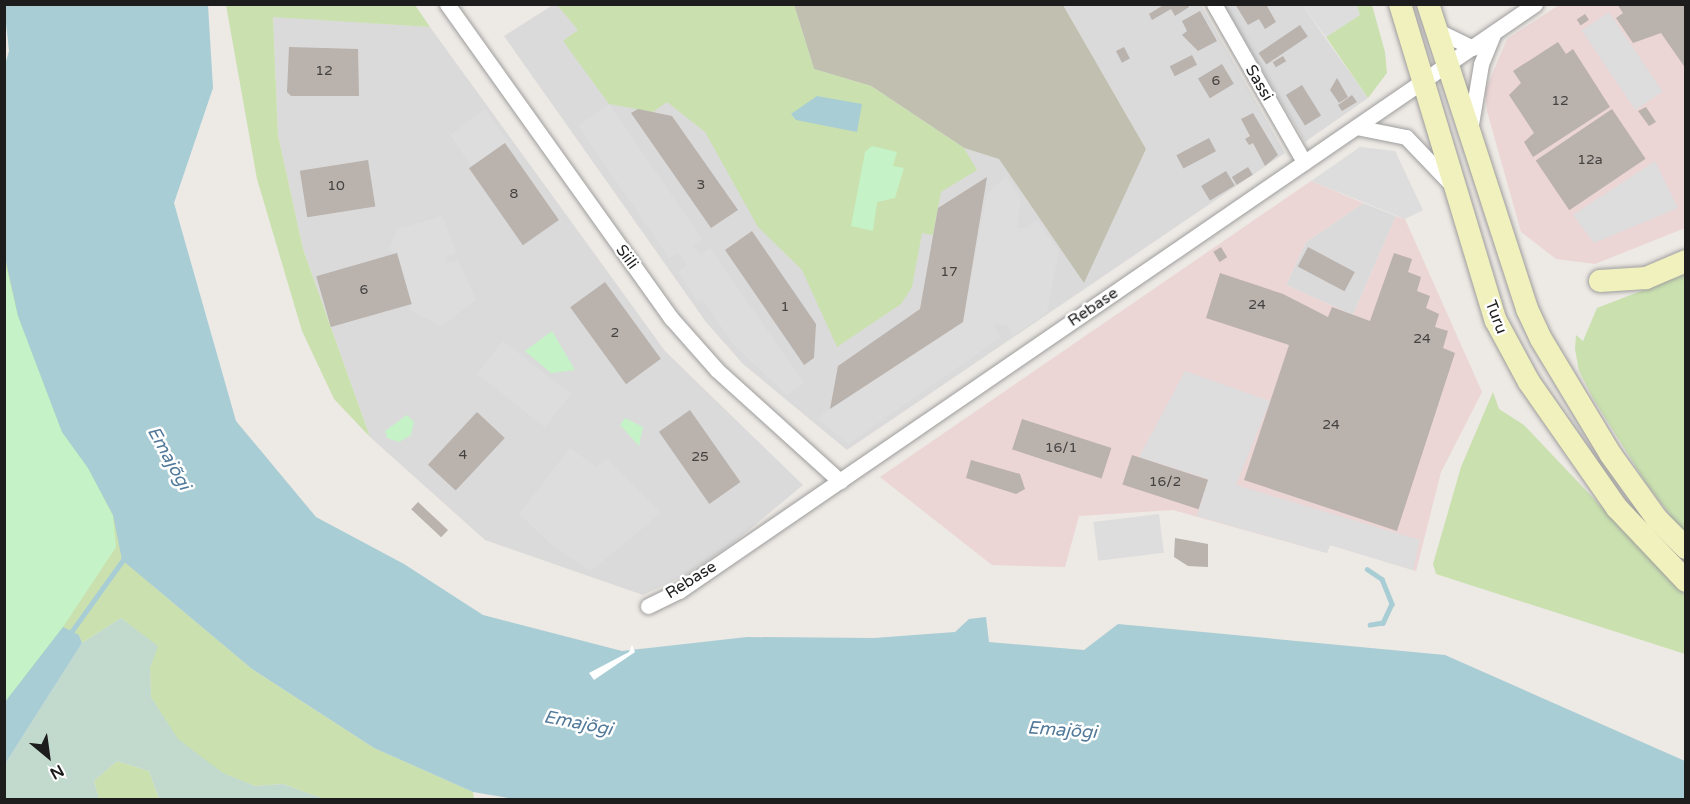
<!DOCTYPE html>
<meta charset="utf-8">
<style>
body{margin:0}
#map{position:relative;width:1690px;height:804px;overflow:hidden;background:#ede9e4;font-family:"Varela Round",sans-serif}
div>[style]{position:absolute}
.residential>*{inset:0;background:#dbdada}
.commercial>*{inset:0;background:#ecd5d5}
.construction>*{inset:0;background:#c0bfb0}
.grass>*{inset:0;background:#cae1af}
.wetland>*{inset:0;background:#c2d9cd}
.park>*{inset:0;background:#c5f2c6}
.parking>*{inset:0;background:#ddd;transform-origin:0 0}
.water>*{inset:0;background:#a9cdd5}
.pier>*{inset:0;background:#fff}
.stream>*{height:4.5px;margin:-2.25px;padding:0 2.25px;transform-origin:2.25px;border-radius:2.25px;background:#a9cdd5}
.building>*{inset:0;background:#b9b2ad;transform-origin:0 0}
.roads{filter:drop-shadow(0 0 2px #9e9e9e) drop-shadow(0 0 2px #9e9e9e)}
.minor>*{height:15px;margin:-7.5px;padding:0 7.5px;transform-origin:7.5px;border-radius:7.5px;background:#fff}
.secondary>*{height:22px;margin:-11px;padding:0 11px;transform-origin:11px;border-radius:11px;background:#f1f1bd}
span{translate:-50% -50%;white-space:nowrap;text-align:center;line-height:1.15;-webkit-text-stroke:5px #fff;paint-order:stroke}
.number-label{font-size:14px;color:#444241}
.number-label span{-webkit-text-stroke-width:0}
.street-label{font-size:16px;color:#1d1d1d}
.water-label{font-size:18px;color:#527999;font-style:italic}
.frame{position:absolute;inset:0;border:6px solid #1d1d1d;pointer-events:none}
.north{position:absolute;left:18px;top:726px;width:60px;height:60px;-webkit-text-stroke:4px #fff;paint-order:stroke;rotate:151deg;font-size:16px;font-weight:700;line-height:24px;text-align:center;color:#1d1d1d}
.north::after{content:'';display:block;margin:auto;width:21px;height:27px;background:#1d1d1d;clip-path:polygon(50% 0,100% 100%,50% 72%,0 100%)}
</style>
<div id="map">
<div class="residential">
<i style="clip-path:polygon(553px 5px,794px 5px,814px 68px,871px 86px,964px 148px,999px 159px,1084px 282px,1146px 149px,1063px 5px,1201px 5px,1285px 153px,847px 450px,743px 364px,706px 322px,504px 36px)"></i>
<i style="clip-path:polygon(1224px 5px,1302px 5px,1368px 98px,1305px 142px)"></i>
<i style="clip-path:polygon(273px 16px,430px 27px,665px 351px,803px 485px,732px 544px,684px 576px,643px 595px,485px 540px,370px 437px,303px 249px,278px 135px)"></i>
<i style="clip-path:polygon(1363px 203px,1396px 216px,1353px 315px,1286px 285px,1306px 242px)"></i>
</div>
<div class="commercial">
<i style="clip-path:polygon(1559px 5px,1685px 5px,1685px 228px,1595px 264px,1556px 259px,1521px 232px,1487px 111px,1485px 91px,1507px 39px)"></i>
<i style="clip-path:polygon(1311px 181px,1363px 203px,1306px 242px,1286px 285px,1353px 315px,1396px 216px,1405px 219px,1482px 392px,1441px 472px,1416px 571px,1330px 545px,1327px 553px,1173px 510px,1079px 516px,1065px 567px,992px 565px,880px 477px)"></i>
</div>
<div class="construction">
<i style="clip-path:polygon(794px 5px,1063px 5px,1146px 149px,1084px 283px,999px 159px,964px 148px,871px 86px,814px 69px)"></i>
</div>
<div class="grass">
<i style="clip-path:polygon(226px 5px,415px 5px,430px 27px,273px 17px,278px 135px,303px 249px,370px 437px,334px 399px,302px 331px,257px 179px)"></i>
<i style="clip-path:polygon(557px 5px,794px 5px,814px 69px,871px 86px,964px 148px,977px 170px,941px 192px,933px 235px,922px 233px,912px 287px,901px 304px,837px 347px,802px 270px,758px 227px,705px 132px,667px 102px,653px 112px,609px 104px,563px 41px,578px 30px)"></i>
<i style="clip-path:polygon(1357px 5px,1372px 5px,1385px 52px,1387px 73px,1368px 98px,1326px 37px,1359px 15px)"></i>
<i style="clip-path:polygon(4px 257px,152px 585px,252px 669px,374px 748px,473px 792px,474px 799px,324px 799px,283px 784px,255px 786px,222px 773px,177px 739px,151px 697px,150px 668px,157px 646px,121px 618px,82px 643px,79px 635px,5px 702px)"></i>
<i style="clip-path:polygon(1685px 274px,1685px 535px,1646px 483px,1594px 400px,1579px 371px,1575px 349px,1576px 335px,1583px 341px,1597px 308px)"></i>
<i style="clip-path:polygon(1493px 392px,1499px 409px,1524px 425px,1685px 595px,1685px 654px,1436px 574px,1433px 564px,1461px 467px)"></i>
<i style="clip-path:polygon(117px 761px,149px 771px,159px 799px,99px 799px,94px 781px)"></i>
</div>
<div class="wetland">
<i style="clip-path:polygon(121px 618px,158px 646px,150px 668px,151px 697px,178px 739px,223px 773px,255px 786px,283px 784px,324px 799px,159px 799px,149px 771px,117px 761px,94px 781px,99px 799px,5px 800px,5px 764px,82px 643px)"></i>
</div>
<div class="park">
<i style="clip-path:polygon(872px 146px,897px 152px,893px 166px,904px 168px,895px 198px,877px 202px,873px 231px,851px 226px,865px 152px)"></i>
<i style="clip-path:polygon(4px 257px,18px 316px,62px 432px,88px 468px,113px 516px,116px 547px,63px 627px,5px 702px)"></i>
<i style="clip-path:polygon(552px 331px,575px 370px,551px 373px,525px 351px)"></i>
<i style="clip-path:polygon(407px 415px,414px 422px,411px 435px,399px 442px,387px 438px,385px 431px)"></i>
<i style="clip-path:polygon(625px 418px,643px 427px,639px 446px,620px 425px)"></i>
</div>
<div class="parking">
<i style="clip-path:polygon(1302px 5px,1357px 5px,1360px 15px,1326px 37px)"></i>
<i style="left:1609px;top:12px;width:96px;height:33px;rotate:56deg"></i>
<i style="clip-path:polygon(609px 104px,702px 239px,693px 246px,700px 255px,710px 248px,804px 383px,787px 395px,734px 345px,702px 299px,698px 302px,678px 272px,687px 265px,678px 253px,669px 258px,578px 126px)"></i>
<i style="clip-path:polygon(485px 109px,513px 149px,504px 143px,472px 167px,450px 135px)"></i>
<i style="clip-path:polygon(1360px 147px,1395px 151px,1423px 210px,1405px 219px,1311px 181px)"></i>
<i style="clip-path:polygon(1655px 161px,1678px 208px,1594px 243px,1573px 215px)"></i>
<i style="clip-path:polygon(1006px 176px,1021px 199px,1017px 228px,1024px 229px,1037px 220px,1059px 251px,1047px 312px,1013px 336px,1007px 325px,994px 324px,1000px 338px,848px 444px,819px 420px,822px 414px,963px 322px,987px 194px)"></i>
<i style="clip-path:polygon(443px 216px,456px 253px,445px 257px,447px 263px,458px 260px,476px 300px,442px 326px,409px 310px,412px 304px,397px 253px,389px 250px,397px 229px)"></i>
<i style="left:503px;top:341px;width:86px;height:42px;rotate:38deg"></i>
<i style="clip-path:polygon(1185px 371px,1270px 401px,1236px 485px,1420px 540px,1413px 570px,1330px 545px,1327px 553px,1197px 516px,1208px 479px,1139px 457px)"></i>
<i style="clip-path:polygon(570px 448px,596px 467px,607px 459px,661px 513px,591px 571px,554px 547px,519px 514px)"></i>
<i style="left:1159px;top:514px;width:39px;height:66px;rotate:83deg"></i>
</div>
<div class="water">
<i style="clip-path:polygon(4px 5px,208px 5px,213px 88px,174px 203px,236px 421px,316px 517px,404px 564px,483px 615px,622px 651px,747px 637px,874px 638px,955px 632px,969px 619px,986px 617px,989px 642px,1084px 650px,1118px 624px,1445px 655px,1685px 761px,1685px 799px,520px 800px,473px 792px,374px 748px,252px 669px,122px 560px,113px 515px,88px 468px,62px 432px,18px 316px,5px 257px,4px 68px,9px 51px)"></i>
<i style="clip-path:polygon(817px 96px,862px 104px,857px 132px,796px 120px,791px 114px)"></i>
<i style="clip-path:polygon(63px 627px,79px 635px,82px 643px,5px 764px,5px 702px)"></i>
</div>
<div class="pier">
<i style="clip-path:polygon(632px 645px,635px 652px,594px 680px,589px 673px,629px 652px)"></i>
</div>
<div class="stream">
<i style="left:1367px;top:569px;width:18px;rotate:34deg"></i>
<i style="left:1382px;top:579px;width:27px;rotate:68deg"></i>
<i style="left:1392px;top:604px;width:21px;rotate:115deg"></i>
<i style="left:1383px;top:623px;width:13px;rotate:171deg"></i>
<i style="left:69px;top:635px;width:96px;rotate:-54.3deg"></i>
</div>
<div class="building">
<i style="clip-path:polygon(1165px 4px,1188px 4px,1189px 7px,1175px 16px,1171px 9px,1152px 20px,1149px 14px)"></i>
<i style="clip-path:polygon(1235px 4px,1271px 4px,1267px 6px,1276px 22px,1265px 29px,1259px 19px,1248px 25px)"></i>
<i style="clip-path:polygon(1617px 4px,1686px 4px,1686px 69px,1661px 33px,1633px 43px,1616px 18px,1623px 13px)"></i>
<i style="clip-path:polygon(1200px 11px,1217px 41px,1198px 51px,1182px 35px,1187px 31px,1182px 21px)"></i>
<i style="left:1585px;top:14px;width:7px;height:10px;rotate:56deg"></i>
<i style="left:1300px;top:25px;width:14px;height:50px;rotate:56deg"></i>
<i style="clip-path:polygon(1558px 42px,1566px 54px,1573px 49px,1610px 107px,1533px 157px,1524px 142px,1534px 133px,1509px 95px,1521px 83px,1513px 71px)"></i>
<i style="clip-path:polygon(289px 47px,358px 49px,359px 96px,291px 96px,287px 92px)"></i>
<i style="left:1124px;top:47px;width:13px;height:9px;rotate:63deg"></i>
<i style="left:1192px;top:55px;width:11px;height:25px;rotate:63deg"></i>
<i style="left:1283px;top:56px;width:6px;height:12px;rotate:59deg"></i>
<i style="left:1222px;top:64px;width:23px;height:28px;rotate:59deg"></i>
<i style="clip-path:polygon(1337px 78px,1348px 97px,1339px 103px,1330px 90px)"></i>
<i style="left:1302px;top:85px;width:36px;height:19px;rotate:58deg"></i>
<i style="clip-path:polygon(1352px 95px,1357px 102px,1342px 111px,1338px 105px)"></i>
<i style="clip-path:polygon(1646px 107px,1656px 122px,1649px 126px,1638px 111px)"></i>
<i style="clip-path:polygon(638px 109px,672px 116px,738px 210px,711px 228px,631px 113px)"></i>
<i style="left:1612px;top:109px;width:60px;height:92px;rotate:56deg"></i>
<i style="clip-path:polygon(1253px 113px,1278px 155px,1265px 166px,1253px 143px,1249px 145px,1245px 139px,1250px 136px,1241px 119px)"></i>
<i style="left:1209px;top:138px;width:15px;height:37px;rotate:62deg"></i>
<i style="left:505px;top:143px;width:94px;height:44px;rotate:55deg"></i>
<i style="left:368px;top:160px;width:47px;height:69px;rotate:81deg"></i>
<i style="left:1248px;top:167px;width:9px;height:19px;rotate:58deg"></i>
<i style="left:1226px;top:171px;width:17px;height:29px;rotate:59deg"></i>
<i style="clip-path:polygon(987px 177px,963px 322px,830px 409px,838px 366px,920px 309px,938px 208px)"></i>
<i style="clip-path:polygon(752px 231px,816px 324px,814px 358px,804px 365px,725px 250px)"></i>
<i style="left:1221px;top:247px;width:12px;height:9px;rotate:59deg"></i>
<i style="left:1308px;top:247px;width:53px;height:22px;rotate:28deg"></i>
<i style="left:397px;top:253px;width:53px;height:84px;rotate:74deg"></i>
<i style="clip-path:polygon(1394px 253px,1412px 259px,1408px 272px,1421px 277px,1417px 291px,1430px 296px,1426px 308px,1439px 314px,1435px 327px,1448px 331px,1443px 348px,1455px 353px,1397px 531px,1244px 480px,1289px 345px,1206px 318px,1220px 273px,1283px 294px,1328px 317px,1332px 307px,1370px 321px)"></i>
<i style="left:605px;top:282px;width:95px;height:43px;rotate:54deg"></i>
<i style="left:690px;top:410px;width:88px;height:38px;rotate:55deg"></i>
<i style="left:477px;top:412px;width:38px;height:72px;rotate:43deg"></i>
<i style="left:1022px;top:419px;width:94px;height:32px;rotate:18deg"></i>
<i style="left:1132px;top:455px;width:80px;height:31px;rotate:18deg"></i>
<i style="clip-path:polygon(971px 460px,1020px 474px,1025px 489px,1016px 494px,966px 478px)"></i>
<i style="left:418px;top:502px;width:41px;height:10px;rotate:43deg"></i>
<i style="clip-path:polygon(1175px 538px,1208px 544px,1208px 567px,1188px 566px,1174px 557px)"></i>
</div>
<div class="roads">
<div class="minor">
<i style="left:447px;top:4px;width:386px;rotate:54.5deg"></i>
<i style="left:671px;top:318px;width:69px;rotate:48.5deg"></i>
<i style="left:717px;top:370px;width:166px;rotate:42.1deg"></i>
<i style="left:1214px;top:4px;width:182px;rotate:60.3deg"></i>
<i style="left:1436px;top:30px;width:41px;rotate:25.9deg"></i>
<i style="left:1471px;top:124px;width:61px;rotate:-80.5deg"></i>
<i style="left:1481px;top:64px;width:32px;rotate:-68deg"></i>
<i style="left:1356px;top:127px;width:51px;rotate:11.3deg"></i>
<i style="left:1406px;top:137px;width:62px;rotate:46.3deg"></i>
<i style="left:648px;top:606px;width:34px;rotate:-26deg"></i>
<i style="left:679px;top:591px;width:1038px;rotate:-34.44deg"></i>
</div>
<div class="secondary">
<i style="left:1400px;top:4px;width:331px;rotate:73.2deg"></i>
<i style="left:1496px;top:321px;width:69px;rotate:61.6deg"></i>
<i style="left:1529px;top:382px;width:154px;rotate:55.1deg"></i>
<i style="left:1617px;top:508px;width:100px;rotate:46.6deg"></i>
<i style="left:1428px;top:4px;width:321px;rotate:72deg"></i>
<i style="left:1527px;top:309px;width:33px;rotate:65deg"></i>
<i style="left:1541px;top:339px;width:135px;rotate:58.9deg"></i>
<i style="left:1611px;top:455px;width:79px;rotate:54.3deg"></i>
<i style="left:1657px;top:519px;width:41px;rotate:45deg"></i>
<i style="left:1600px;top:281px;width:46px;rotate:-3.7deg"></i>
<i style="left:1646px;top:278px;width:43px;rotate:-23deg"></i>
</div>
</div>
<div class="number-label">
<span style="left:324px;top:71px">12</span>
<span style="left:1216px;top:81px">6</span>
<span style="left:1560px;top:101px">12</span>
<span style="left:1590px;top:160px">12a</span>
<span style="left:701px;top:185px">3</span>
<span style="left:336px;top:186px">10</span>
<span style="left:514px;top:194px">8</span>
<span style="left:949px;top:272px">17</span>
<span style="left:364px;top:290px">6</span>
<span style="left:1257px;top:305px">24</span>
<span style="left:785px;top:307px">1</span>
<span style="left:615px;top:333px">2</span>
<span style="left:1422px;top:339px">24</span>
<span style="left:1331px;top:425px">24</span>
<span style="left:1061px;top:448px">16/1</span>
<span style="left:463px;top:455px">4</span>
<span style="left:700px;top:457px">25</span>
<span style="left:1165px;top:482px">16/2</span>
</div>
<div class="street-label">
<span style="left:1259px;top:83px;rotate:60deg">Sassi</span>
<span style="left:627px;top:257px;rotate:54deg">Siili</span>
<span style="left:1093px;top:307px;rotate:-34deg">Rebase</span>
<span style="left:1496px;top:317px;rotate:69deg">Turu</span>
<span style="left:691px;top:580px;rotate:-32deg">Rebase</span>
</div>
<div class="water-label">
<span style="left:169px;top:458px;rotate:61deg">Emajõgi</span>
<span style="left:578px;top:723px;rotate:11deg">Emajõgi</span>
<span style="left:1062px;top:730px;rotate:4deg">Emajõgi</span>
</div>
<div class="frame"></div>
<div class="north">N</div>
</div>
